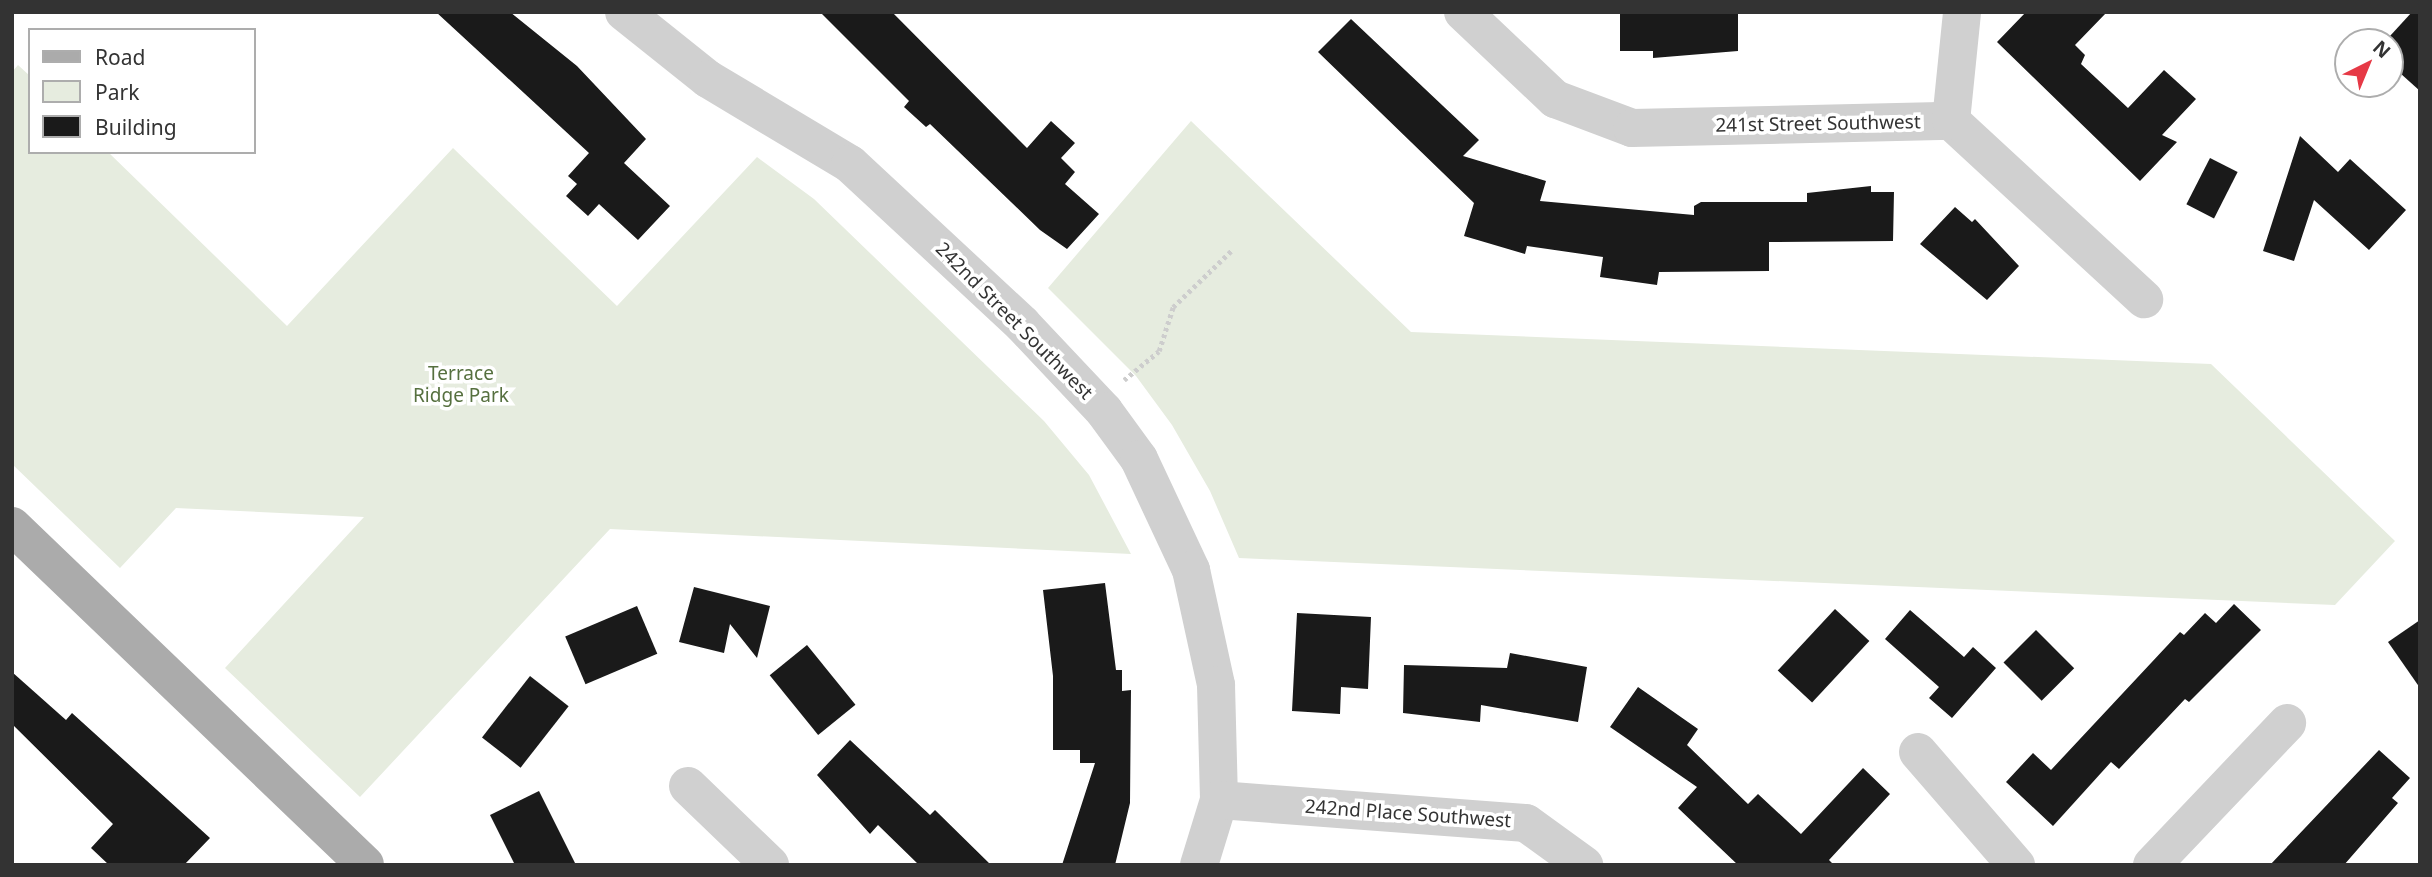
<!DOCTYPE html>
<style>
body{margin:0}
#map{position:relative;width:2432px;height:877px;overflow:hidden;background:#fff;font-family:"Noto Sans",sans-serif}
div>[style]{position:absolute}
.green>*{inset:0;background:#e6ecdf}
.building>*{inset:0;background:#1a1a1a;transform-origin:0 0}
.path>*{height:4.5px;margin-top:-2.25px;transform-origin:0;background:repeating-linear-gradient(90deg,#cdcdcd 0 3.5px,transparent 0 7px)}
.minor>*{height:38px;margin:-19px;padding:0 19px;transform-origin:19px;border-radius:19px;background:#d0d0d0}
.major>*{height:38px;margin:-19px;padding:0 19px;transform-origin:19px;border-radius:19px;background:#ababab}
span{translate:-50% -50%;white-space:nowrap;text-align:center;line-height:1.15;-webkit-text-stroke:7px #fff;paint-order:stroke}
.street-label{font-size:19px;color:#333}
.park-label{font-size:19px;color:#56703f}
.frame{position:absolute;inset:0;border:14px solid #333;pointer-events:none}
.legend{position:absolute;left:28px;top:28px;width:228px;height:126px;box-sizing:border-box;background:#fff;border:2px solid #adadad;margin:0;padding:9px 12px;list-style:none;font-size:21px;color:#333}
.legend li{display:flex;align-items:center;gap:14px;height:35px}
.legend b{width:35px;border:2px solid #adadad}
.north{position:absolute;left:2334px;top:28px;width:70px;height:70px;box-sizing:border-box;background:#fff;border:2px solid #adadad;border-radius:50%;rotate:43deg;font-size:19px;font-weight:700;line-height:28px;text-align:center;color:#333}
.north::after{content:'';display:block;margin:auto;width:24px;height:32px;background:#e63946;clip-path:polygon(50% 0,100% 100%,50% 72%,0 100%)}
</style>
<div id="map">
<div class="green">
<i style="clip-path:polygon(18px 65px,30px 76px,30px 152px,108px 152px,287px 326px,453px 148px,617px 306px,757px 157px,814px 199px,1044px 421px,1089px 475px,1131px 554px,610px 529px,360px 797px,225px 668px,364px 517px,176px 508px,120px 568px,12px 464px,12px 72px)"></i>
<i style="clip-path:polygon(1191px 121px,1411px 332px,2211px 364px,2395px 541px,2335px 605px,1239px 558px,1210px 491px,1172px 425px,1136px 376px,1048px 288px)"></i>
</div>
<div class="building">
<i style="clip-path:polygon(436px 12px,510px 12px,577px 66px,646px 139px,624px 163px,670px 206px,638px 240px,599px 204px,588px 216px,566px 196px,577px 184px,568px 176px,589px 153px)"></i>
<i style="clip-path:polygon(820px 12px,892px 12px,1027px 148px,1051px 121px,1075px 143px,1061px 158px,1075px 172px,1065px 184px,1099px 214px,1067px 249px,1040px 230px,930px 124px,926px 127px,904px 107px,909px 101px)"></i>
<i style="clip-path:polygon(1620px 12px,1738px 12px,1738px 51px,1653px 58px,1653px 51px,1620px 51px)"></i>
<i style="clip-path:polygon(2026px 12px,2107px 12px,2075px 45px,2085px 55px,2081px 64px,2128px 108px,2164px 70px,2196px 99px,2162px 135px,2177px 142px,2140px 181px,1997px 42px)"></i>
<i style="clip-path:polygon(2412px 12px,2420px 12px,2420px 91px,2390px 64px,2390px 36px)"></i>
<i style="clip-path:polygon(1351px 19px,1479px 140px,1463px 156px,1546px 181px,1540px 201px,1694px 215px,1694px 206px,1701px 202px,1807px 202px,1807px 193px,1871px 186px,1871px 192px,1894px 192px,1893px 241px,1769px 242px,1769px 271px,1659px 272px,1657px 285px,1600px 277px,1603px 257px,1527px 246px,1525px 254px,1464px 236px,1474px 203px,1318px 52px)"></i>
<i style="clip-path:polygon(2300px 136px,2338px 172px,2350px 159px,2406px 210px,2369px 250px,2314px 200px,2294px 261px,2263px 251px)"></i>
<i style="left:2210px;top:158px;width:31px;height:52px;rotate:27deg"></i>
<i style="clip-path:polygon(1955px 207px,1972px 222px,1975px 219px,2019px 266px,1987px 300px,1920px 244px)"></i>
<i style="clip-path:polygon(1105px 583px,1116px 670px,1122px 670px,1122px 691px,1131px 690px,1130px 803px,1115px 865px,1062px 865px,1095px 763px,1080px 763px,1080px 750px,1053px 750px,1053px 676px,1043px 590px)"></i>
<i style="clip-path:polygon(694px 587px,770px 606px,757px 658px,730px 624px,724px 653px,679px 642px)"></i>
<i style="clip-path:polygon(2234px 604px,2261px 630px,2189px 702px,2185px 699px,2119px 769px,2111px 762px,2053px 826px,2006px 782px,2033px 753px,2051px 770px,2180px 632px,2184px 635px,2205px 613px,2216px 623px)"></i>
<i style="left:637px;top:606px;width:52px;height:78px;rotate:67deg"></i>
<i style="left:1835px;top:609px;width:47px;height:84px;rotate:43deg"></i>
<i style="clip-path:polygon(1910px 610px,1964px 657px,1973px 647px,1996px 668px,1952px 718px,1929px 698px,1939px 687px,1885px 639px)"></i>
<i style="clip-path:polygon(1297px 613px,1371px 617px,1368px 689px,1341px 687px,1340px 714px,1292px 711px)"></i>
<i style="clip-path:polygon(2420px 620px,2420px 688px,2388px 642px)"></i>
<i style="left:2036px;top:630px;width:54px;height:46px;rotate:45deg"></i>
<i style="left:807px;top:645px;width:77px;height:48px;rotate:51deg"></i>
<i style="clip-path:polygon(1510px 653px,1587px 667px,1578px 722px,1481px 705px,1480px 722px,1403px 713px,1404px 665px,1507px 668px)"></i>
<i style="clip-path:polygon(12px 672px,66px 720px,72px 713px,210px 838px,184px 865px,109px 865px,91px 848px,113px 824px,12px 724px)"></i>
<i style="left:530px;top:676px;width:49px;height:78px;rotate:38deg"></i>
<i style="clip-path:polygon(1638px 687px,1698px 729px,1687px 745px,1748px 804px,1758px 794px,1801px 834px,1863px 768px,1890px 794px,1829px 860px,1834px 865px,1738px 865px,1678px 808px,1697px 787px,1610px 727px)"></i>
<i style="clip-path:polygon(850px 740px,930px 815px,935px 810px,991px 865px,919px 865px,878px 825px,870px 834px,817px 775px)"></i>
<i style="clip-path:polygon(2379px 750px,2410px 778px,2392px 798px,2398px 803px,2344px 865px,2270px 865px)"></i>
<i style="clip-path:polygon(539px 791px,576px 865px,515px 865px,490px 815px)"></i>
</div>
<div class="path">
<i style="left:1124px;top:380px;width:45px;rotate:-39.6deg"></i>
<i style="left:1159px;top:351px;width:46px;rotate:-72.3deg"></i>
<i style="left:1173px;top:307px;width:83px;rotate:-44deg"></i>
</div>
<div class="minor">
<i style="left:624px;top:12px;width:107px;rotate:38.6deg"></i>
<i style="left:708px;top:79px;width:165px;rotate:30.9deg"></i>
<i style="left:850px;top:164px;width:235px;rotate:42.9deg"></i>
<i style="left:1022px;top:324px;width:120px;rotate:46.7deg"></i>
<i style="left:1104px;top:411px;width:59px;rotate:53.9deg"></i>
<i style="left:1139px;top:459px;width:123px;rotate:64.9deg"></i>
<i style="left:1191px;top:570px;width:118px;rotate:77.7deg"></i>
<i style="left:1216px;top:685px;width:115px;rotate:88.5deg"></i>
<i style="left:1219px;top:800px;width:68px;rotate:107.1deg"></i>
<i style="left:1463px;top:12px;width:127px;rotate:43.4deg"></i>
<i style="left:1555px;top:99px;width:82px;rotate:20.6deg"></i>
<i style="left:1632px;top:128px;width:319px;rotate:-1.3deg"></i>
<i style="left:1951px;top:121px;width:263px;rotate:42.7deg"></i>
<i style="left:1951px;top:121px;width:110px;rotate:-84.2deg"></i>
<i style="left:1918px;top:752px;width:150px;rotate:49.1deg"></i>
<i style="left:688px;top:786px;width:114px;rotate:43.9deg"></i>
<i style="left:1219px;top:800px;width:308px;rotate:4.3deg"></i>
<i style="left:1526px;top:823px;width:72px;rotate:35.9deg"></i>
<i style="left:2152px;top:865px;width:196px;rotate:-46.4deg"></i>
</div>
<div class="major">
<i style="left:12px;top:526px;width:489px;rotate:43.8deg"></i>
</div>
<div class="street-label">
<span style="left:1818px;top:124px;rotate:-1deg">241st Street Southwest</span>
<span style="left:1014px;top:321px;rotate:45deg">242nd Street Southwest</span>
<span style="left:1408px;top:814px;rotate:4deg">242nd Place Southwest</span>
</div>
<div class="park-label">
<span style="left:461px;top:385px">Terrace<br>Ridge Park</span>
</div>
<div class="frame"></div>
<ul class="legend">
<li><b style="height:9px;background:#ababab"></b>Road</li>
<li><b style="height:19px;background:#e6ecdf"></b>Park</li>
<li><b style="height:19px;background:#1a1a1a"></b>Building</li>
</ul>
<div class="north">N</div>
</div>
